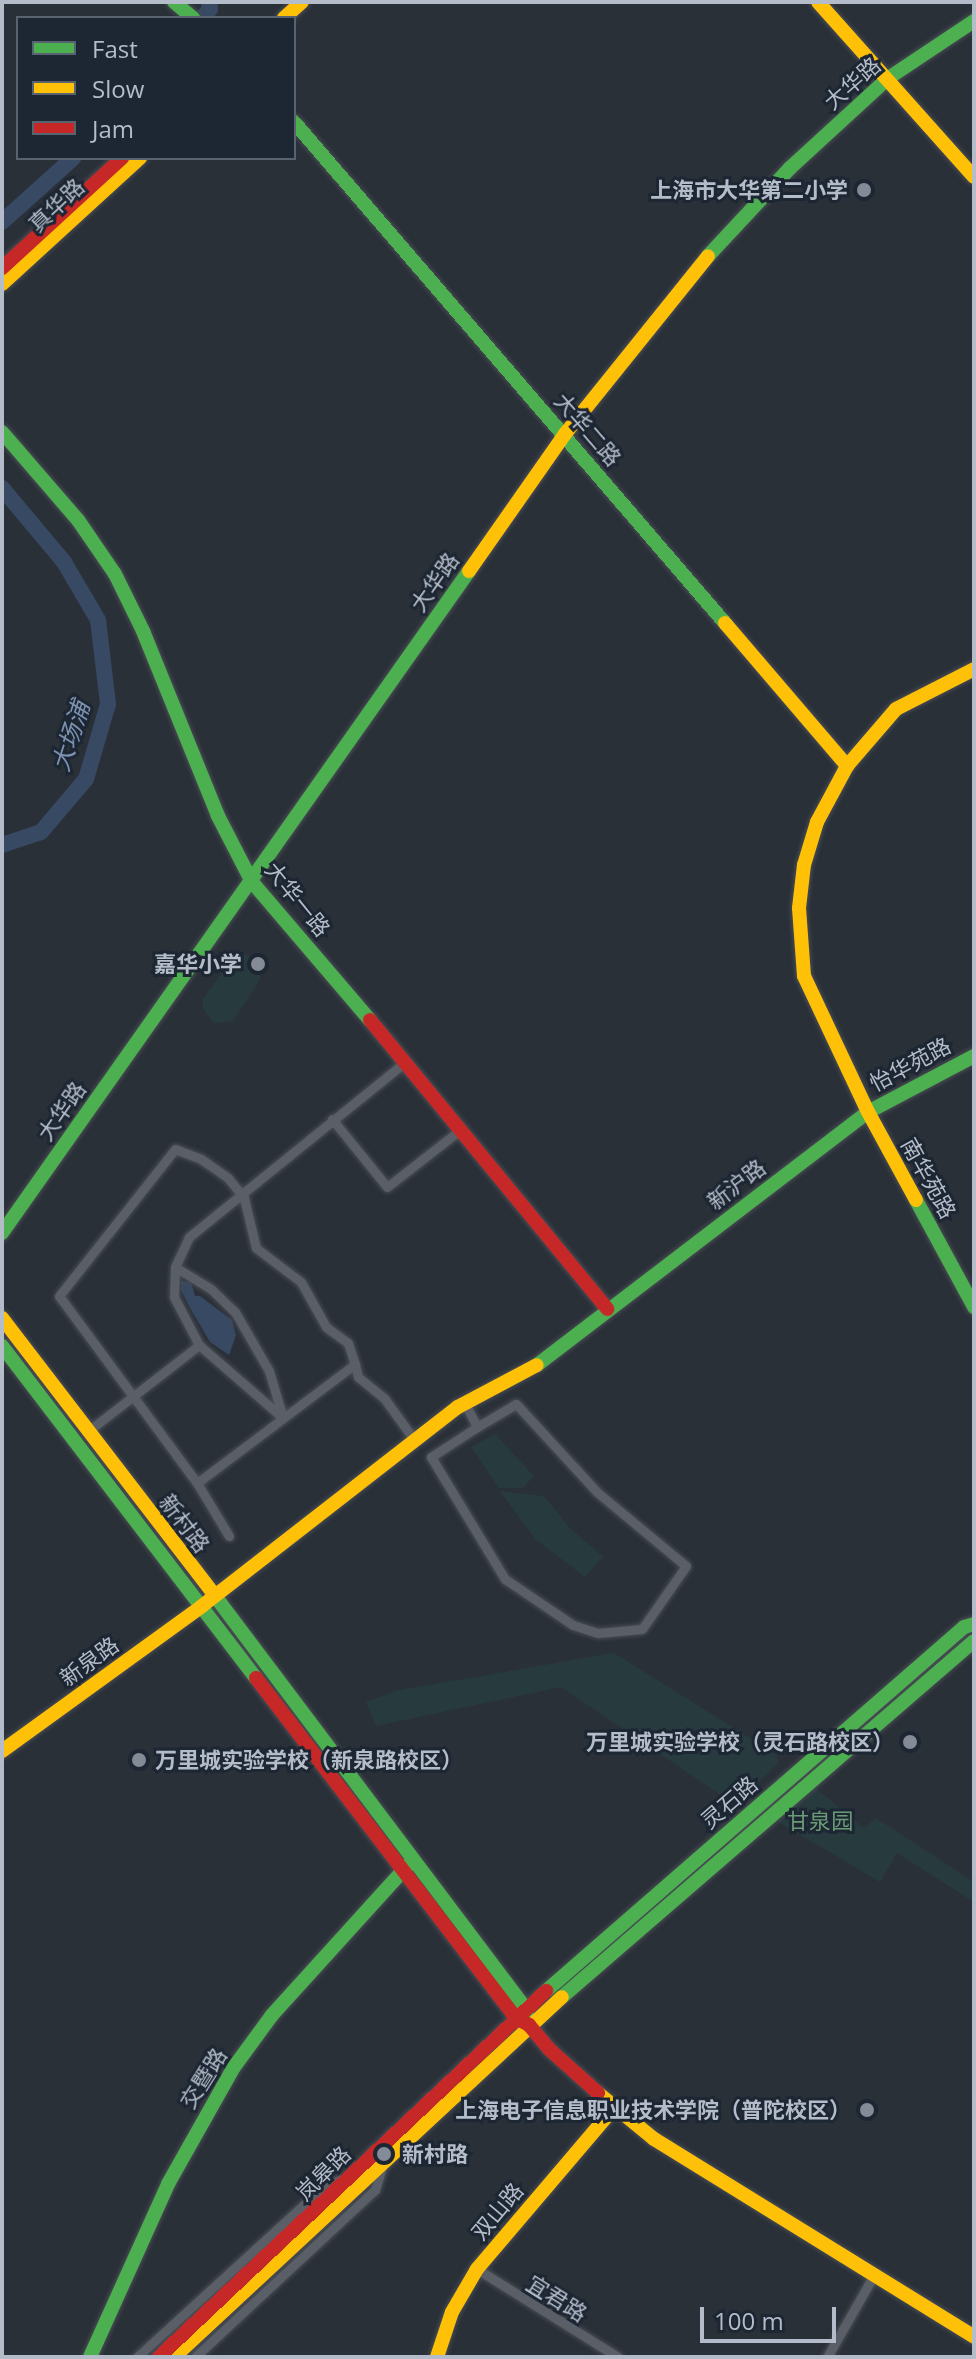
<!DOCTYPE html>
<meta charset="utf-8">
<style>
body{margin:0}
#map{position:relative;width:976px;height:2359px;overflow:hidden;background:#2a3038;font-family:"Open Sans","Noto Sans SC",sans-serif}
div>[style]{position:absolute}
.green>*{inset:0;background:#273a3e}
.water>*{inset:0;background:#384963}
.river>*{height:16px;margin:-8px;padding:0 8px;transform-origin:8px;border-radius:8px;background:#384963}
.roads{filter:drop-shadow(0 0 2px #484c53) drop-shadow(0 0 2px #484c53)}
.street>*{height:9px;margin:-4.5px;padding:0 4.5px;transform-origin:4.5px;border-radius:4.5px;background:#5a5e66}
.fast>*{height:14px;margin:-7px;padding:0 7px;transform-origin:7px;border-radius:7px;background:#4caf50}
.slow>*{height:14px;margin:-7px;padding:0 7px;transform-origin:7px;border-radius:7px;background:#ffc107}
.jam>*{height:14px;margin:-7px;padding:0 7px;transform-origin:7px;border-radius:7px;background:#c62828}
.dots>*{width:22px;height:22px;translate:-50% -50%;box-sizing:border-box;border:4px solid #1d2633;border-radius:50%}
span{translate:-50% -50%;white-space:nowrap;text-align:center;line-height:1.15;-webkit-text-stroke:6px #1d2633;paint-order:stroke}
.street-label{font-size:22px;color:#b4bcc9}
.poi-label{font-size:22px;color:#b4bcc9;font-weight:700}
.right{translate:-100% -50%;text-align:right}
.left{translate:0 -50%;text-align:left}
.park-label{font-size:22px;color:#6b9a76}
.water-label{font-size:24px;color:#7c92b1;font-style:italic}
.frame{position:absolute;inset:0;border:4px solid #b4bcc9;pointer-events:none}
.legend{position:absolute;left:16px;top:16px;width:280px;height:144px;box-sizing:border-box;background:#1d2633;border:2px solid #59626f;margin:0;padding:10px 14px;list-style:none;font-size:24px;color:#b4bcc9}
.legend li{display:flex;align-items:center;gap:16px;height:40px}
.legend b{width:40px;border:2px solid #59626f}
.scale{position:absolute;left:700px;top:2307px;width:136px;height:36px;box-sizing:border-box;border:4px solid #b4bcc9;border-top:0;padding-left:10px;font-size:24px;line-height:28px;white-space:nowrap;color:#b4bcc9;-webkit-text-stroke:6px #1d2633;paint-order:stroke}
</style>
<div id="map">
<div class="green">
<i style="clip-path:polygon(245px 954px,253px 958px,261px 978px,233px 1021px,213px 1023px,203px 1008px,203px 999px,234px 956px)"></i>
<i style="clip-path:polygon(495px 1434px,534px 1476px,523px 1488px,499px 1488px,471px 1447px)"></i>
<i style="clip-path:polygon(500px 1491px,544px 1496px,570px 1528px,603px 1557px,585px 1577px,535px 1539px)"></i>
<i style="clip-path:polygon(614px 1653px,777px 1755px,778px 1764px,734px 1804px,561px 1687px,376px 1726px,366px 1702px,399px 1690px)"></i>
<i style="clip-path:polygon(813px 1786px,864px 1828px,876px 1818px,974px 1882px,974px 1902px,897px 1853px,880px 1882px,775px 1820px)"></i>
</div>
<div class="water">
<i style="clip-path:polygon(181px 1281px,191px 1282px,195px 1296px,200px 1296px,232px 1320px,236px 1335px,229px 1355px,210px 1342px,190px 1308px,181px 1290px)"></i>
</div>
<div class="river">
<i style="left:202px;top:18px;width:12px;rotate:-48deg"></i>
<i style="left:210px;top:9px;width:7px;rotate:-98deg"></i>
<i style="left:2px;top:222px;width:96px;rotate:-42deg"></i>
<i style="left:2px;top:488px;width:97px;rotate:50deg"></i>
<i style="left:64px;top:562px;width:67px;rotate:59.6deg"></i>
<i style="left:98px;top:620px;width:85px;rotate:83.2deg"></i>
<i style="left:108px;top:704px;width:78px;rotate:106.3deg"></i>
<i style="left:86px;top:779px;width:70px;rotate:130.3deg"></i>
<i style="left:41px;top:832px;width:41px;rotate:161.6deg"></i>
</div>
<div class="roads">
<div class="street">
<i style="left:332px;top:1119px;width:87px;rotate:51deg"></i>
<i style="left:387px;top:1187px;width:93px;rotate:-38deg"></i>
<i style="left:175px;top:1267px;width:42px;rotate:31.4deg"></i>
<i style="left:211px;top:1289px;width:33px;rotate:44deg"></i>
<i style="left:235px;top:1312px;width:68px;rotate:60deg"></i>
<i style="left:269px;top:1371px;width:49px;rotate:73.4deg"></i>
<i style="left:355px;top:1364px;width:198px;rotate:143deg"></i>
<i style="left:197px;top:1483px;width:232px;rotate:-126.4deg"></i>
<i style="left:59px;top:1296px;width:187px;rotate:-51.7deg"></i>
<i style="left:175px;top:1149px;width:28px;rotate:21deg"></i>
<i style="left:201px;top:1159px;width:33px;rotate:35deg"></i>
<i style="left:228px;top:1178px;width:26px;rotate:51deg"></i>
<i style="left:244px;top:1198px;width:51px;rotate:76.5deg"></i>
<i style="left:256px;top:1248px;width:56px;rotate:37.1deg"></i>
<i style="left:301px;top:1282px;width:51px;rotate:60.9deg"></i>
<i style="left:326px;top:1327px;width:27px;rotate:36deg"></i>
<i style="left:348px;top:1343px;width:22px;rotate:72deg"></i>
<i style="left:355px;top:1364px;width:13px;rotate:77deg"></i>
<i style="left:358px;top:1377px;width:33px;rotate:39deg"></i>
<i style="left:384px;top:1398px;width:53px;rotate:54.2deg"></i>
<i style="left:465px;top:1404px;width:26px;rotate:62deg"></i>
<i style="left:477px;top:1427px;width:55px;rotate:146.9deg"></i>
<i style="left:431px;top:1457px;width:143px;rotate:58.8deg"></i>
<i style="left:505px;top:1579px;width:82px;rotate:34.1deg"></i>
<i style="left:573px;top:1625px;width:26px;rotate:18deg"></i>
<i style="left:598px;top:1633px;width:44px;rotate:-5.2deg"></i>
<i style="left:642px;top:1629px;width:77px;rotate:-55.1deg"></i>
<i style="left:686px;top:1566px;width:116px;rotate:-140.3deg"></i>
<i style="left:597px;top:1492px;width:120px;rotate:-132.6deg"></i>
<i style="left:516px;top:1404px;width:45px;rotate:149.5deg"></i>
<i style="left:283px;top:1418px;width:111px;rotate:-139deg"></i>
<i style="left:199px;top:1345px;width:54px;rotate:-117.5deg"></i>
<i style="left:174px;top:1297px;width:30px;rotate:-88deg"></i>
<i style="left:175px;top:1267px;width:33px;rotate:-65deg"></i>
<i style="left:189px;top:1237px;width:278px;rotate:-39deg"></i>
<i style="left:87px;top:1432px;width:142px;rotate:-37.8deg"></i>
<i style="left:197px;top:1483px;width:62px;rotate:58.9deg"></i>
<i style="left:477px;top:2269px;width:166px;rotate:32deg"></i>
<i style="left:137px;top:2357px;width:252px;rotate:-42.4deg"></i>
<i style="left:323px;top:2187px;width:23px;rotate:-23deg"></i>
<i style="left:195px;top:2357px;width:246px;rotate:-42.9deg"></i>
<i style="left:375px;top:2190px;width:27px;rotate:-73deg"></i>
<i style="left:827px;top:2357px;width:95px;rotate:-60.2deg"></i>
</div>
<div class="fast">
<i style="left:174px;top:2px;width:25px;rotate:40deg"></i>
<i style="left:294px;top:122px;width:661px;rotate:49.3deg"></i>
<i style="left:708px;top:256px;width:120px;rotate:-47deg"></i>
<i style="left:790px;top:168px;width:132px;rotate:-42.5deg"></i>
<i style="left:887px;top:79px;width:105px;rotate:-33.7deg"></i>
<i style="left:2px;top:432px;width:116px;rotate:49.2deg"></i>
<i style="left:78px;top:520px;width:65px;rotate:55.6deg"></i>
<i style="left:115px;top:574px;width:64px;rotate:63.8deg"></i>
<i style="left:143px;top:631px;width:200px;rotate:67.9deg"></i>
<i style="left:218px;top:816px;width:74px;rotate:62.7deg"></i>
<i style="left:252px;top:882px;width:182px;rotate:49.5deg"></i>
<i style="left:916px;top:1200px;width:122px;rotate:61.5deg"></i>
<i style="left:2px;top:1233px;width:810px;rotate:-54.8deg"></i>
<i style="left:2px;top:1346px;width:418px;rotate:52.6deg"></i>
<i style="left:537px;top:1365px;width:417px;rotate:-37.4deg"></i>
<i style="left:868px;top:1112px;width:120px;rotate:-27.8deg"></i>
<i style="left:212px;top:1592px;width:522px;rotate:53.02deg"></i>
<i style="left:526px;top:2009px;width:8px;rotate:83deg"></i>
<i style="left:546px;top:1991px;width:554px;rotate:-41.05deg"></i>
<i style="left:964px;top:1627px;width:10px;rotate:-17deg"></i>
<i style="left:562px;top:1997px;width:544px;rotate:-40.83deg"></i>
<i style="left:90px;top:2357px;width:190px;rotate:-65.7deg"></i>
<i style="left:168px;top:2184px;width:134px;rotate:-60.6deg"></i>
<i style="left:234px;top:2067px;width:64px;rotate:-53.8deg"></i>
<i style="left:272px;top:2015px;width:204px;rotate:-47.8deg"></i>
</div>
<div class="slow">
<i style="left:818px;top:2px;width:234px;rotate:48.3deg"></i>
<i style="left:284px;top:18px;width:24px;rotate:-42deg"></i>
<i style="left:2px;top:284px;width:187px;rotate:-42.4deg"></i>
<i style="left:469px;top:571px;width:167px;rotate:-55deg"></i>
<i style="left:565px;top:434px;width:228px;rotate:-51.2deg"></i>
<i style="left:725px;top:623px;width:188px;rotate:49.5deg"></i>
<i style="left:916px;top:1200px;width:100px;rotate:-118.6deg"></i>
<i style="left:868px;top:1112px;width:150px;rotate:-115.2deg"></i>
<i style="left:804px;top:976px;width:68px;rotate:-94.2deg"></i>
<i style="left:799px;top:908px;width:43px;rotate:-83.4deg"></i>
<i style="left:804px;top:865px;width:45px;rotate:-73.2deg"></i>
<i style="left:817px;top:822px;width:64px;rotate:-61.8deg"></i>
<i style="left:847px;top:766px;width:75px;rotate:-49.3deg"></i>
<i style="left:896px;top:709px;width:88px;rotate:-27.1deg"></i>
<i style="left:2px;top:1318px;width:345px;rotate:52.5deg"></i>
<i style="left:2px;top:1751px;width:247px;rotate:-35.9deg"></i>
<i style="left:202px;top:1606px;width:324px;rotate:-37.9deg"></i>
<i style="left:458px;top:1407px;width:89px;rotate:-28deg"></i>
<i style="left:598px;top:2093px;width:72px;rotate:39.4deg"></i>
<i style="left:654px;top:2139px;width:376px;rotate:31.7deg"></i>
<i style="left:174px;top:2357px;width:529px;rotate:-42.86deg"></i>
<i style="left:437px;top:2357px;width:47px;rotate:-71.6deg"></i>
<i style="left:452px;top:2312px;width:50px;rotate:-59.8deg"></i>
<i style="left:477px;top:2269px;width:211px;rotate:-49.6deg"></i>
</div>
<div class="jam">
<i style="left:2px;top:268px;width:163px;rotate:-42.5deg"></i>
<i style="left:370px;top:1020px;width:374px;rotate:50.6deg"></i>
<i style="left:256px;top:1678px;width:428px;rotate:52.6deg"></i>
<i style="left:516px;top:2018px;width:15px;rotate:28deg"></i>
<i style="left:529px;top:2025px;width:31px;rotate:50deg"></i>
<i style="left:549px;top:2049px;width:66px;rotate:41.9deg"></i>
<i style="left:159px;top:2357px;width:533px;rotate:-43.4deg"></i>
</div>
</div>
<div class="dots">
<i style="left:864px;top:190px;background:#848b96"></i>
<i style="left:258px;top:964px;background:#848b96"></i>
<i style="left:910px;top:1742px;background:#848b96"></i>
<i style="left:139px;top:1760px;background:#848b96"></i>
<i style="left:867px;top:2110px;background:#848b96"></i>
<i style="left:384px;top:2154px;background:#848b96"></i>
</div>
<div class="street-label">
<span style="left:852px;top:83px;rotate:-41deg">大华路</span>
<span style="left:56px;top:205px;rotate:-43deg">真华路</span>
<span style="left:588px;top:429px;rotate:49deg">大华二路</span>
<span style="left:434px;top:582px;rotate:-55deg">大华路</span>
<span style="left:298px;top:899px;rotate:51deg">大华一路</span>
<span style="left:910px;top:1064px;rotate:-28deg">怡华苑路</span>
<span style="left:61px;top:1111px;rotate:-55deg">大华路</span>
<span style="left:929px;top:1178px;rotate:61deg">南华苑路</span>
<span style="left:736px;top:1184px;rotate:-37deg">新沪路</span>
<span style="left:185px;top:1523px;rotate:53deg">新村路</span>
<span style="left:89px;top:1661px;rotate:-36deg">新泉路</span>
<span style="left:729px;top:1802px;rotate:-41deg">灵石路</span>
<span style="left:203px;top:2078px;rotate:-58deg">交暨路</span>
<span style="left:323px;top:2173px;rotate:-45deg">岚皋路</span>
<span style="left:497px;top:2211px;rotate:-50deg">双山路</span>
<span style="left:557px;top:2298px;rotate:32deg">宜君路</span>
</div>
<div class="poi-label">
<span class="right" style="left:848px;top:190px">上海市大华第二小学</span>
<span class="right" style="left:242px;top:964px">嘉华小学</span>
<span class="right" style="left:894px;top:1742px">万里城实验学校（灵石路校区）</span>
<span class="left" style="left:155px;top:1760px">万里城实验学校（新泉路校区）</span>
<span class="right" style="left:851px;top:2110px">上海电子信息职业技术学院（普陀校区）</span>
<span class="left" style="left:402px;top:2154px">新村路</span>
</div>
<div class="park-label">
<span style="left:820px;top:1821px">甘泉园</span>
</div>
<div class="water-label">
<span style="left:70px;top:736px;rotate:-72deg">大场浦</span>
</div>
<div class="frame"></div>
<ul class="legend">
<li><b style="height:10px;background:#4caf50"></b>Fast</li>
<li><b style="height:10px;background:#ffc107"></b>Slow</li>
<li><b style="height:10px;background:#c62828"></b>Jam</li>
</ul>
<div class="scale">100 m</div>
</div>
